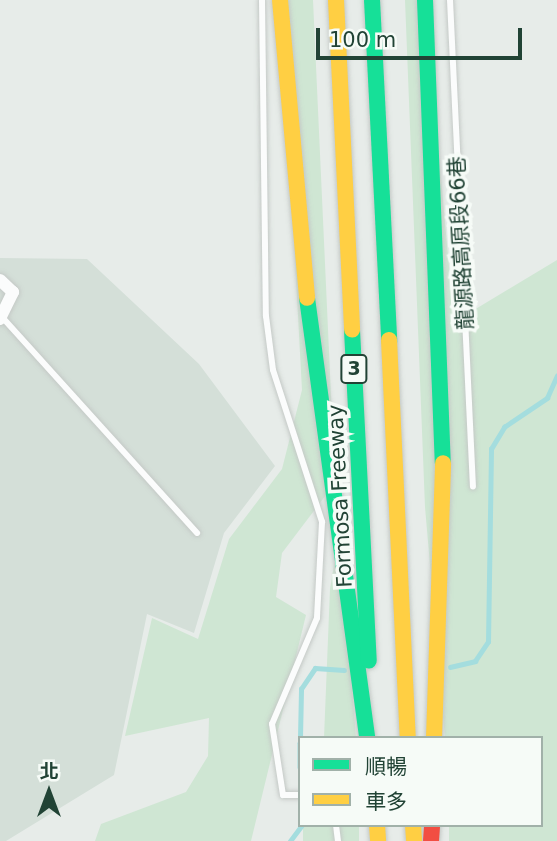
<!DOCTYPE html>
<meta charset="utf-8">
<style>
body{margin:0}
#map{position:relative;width:557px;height:841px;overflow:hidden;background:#e7ece9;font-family:"DejaVu Sans","Noto Sans TC",sans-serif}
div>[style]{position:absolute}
.built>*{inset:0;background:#d4dfd8}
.green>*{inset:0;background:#cfe6d3;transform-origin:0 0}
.stream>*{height:4.5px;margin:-2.25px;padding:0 2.25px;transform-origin:2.25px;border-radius:2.25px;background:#a4ddde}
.roads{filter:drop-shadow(0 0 2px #c4c9c6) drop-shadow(0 0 2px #c4c9c6)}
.lane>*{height:6px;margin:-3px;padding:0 3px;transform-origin:3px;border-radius:3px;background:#fbfcfc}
.street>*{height:12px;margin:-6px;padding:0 6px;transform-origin:6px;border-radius:6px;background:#fbfcfc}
.fast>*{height:16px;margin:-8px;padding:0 8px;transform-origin:8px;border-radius:8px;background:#16e098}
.slow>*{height:16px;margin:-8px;padding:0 8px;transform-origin:8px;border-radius:8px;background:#ffcf43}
.jam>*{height:16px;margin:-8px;padding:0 8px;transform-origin:8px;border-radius:8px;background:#f24e42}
span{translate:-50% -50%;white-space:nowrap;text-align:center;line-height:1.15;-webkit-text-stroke:7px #f6fbf7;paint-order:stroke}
.shield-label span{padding:2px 5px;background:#f6fbf7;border:2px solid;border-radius:5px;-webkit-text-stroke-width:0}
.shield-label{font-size:19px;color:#214335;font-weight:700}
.street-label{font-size:21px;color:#214335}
.legend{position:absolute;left:298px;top:736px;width:245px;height:91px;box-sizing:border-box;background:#f6fbf7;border:2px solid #a1b1a9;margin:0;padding:9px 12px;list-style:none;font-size:21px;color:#214335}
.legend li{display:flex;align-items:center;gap:14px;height:35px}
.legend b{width:35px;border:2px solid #a1b1a9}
.north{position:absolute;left:14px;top:757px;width:70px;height:70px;-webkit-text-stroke:5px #f6fbf7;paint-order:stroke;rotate:0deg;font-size:19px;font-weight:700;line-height:28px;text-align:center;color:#214335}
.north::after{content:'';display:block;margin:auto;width:24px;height:32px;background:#214335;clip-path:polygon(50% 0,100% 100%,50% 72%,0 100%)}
.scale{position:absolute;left:316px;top:28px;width:206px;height:32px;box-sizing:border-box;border:4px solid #214335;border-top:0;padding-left:9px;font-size:21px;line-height:24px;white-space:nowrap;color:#214335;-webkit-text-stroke:5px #f6fbf7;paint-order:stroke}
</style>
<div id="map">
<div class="built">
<i style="clip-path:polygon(0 258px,87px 259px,199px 364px,275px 466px,224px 533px,194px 633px,147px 614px,114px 775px,6px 841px,0 841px)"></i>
</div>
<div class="green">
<i style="clip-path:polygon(281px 0,313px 0,335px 483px,282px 553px,276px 597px,306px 615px,251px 841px,95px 841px,101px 824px,186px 792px,208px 756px,209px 718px,125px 736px,152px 618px,198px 639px,229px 539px,282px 469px,302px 390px)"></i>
<i style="clip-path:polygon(405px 0,425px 0,454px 322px,557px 260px,557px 841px,449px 841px,449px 825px,541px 825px,541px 738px,445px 738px,425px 507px)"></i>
<i style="clip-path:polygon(339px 535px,356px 738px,324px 738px,330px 589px)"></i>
<i style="left:303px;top:825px;width:56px;height:17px"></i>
</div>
<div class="stream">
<i style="left:450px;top:667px;width:26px;rotate:-13deg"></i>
<i style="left:475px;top:661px;width:23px;rotate:-56deg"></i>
<i style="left:488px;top:642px;width:193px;rotate:-89.1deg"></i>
<i style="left:491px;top:449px;width:26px;rotate:-59deg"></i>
<i style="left:504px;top:427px;width:52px;rotate:-34deg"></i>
<i style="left:547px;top:398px;width:24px;rotate:-66deg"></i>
<i style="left:300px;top:738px;width:49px;rotate:-88.8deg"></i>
<i style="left:301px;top:689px;width:25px;rotate:-56deg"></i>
<i style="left:315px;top:668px;width:29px;rotate:4deg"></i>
<i style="left:300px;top:743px;width:24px;rotate:90deg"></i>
<i style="left:290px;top:841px;width:20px;rotate:-53deg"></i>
</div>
<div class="roads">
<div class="lane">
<i style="left:262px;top:0;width:316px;rotate:89.3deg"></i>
<i style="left:266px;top:316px;width:54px;rotate:82.6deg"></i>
<i style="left:273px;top:370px;width:160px;rotate:72.1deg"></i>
<i style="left:322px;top:522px;width:96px;rotate:93deg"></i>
<i style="left:317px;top:618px;width:115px;rotate:113deg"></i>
<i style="left:272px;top:724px;width:72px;rotate:81.2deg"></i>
<i style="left:283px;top:795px;width:17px"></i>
<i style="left:450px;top:0;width:487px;rotate:87.3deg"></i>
<i style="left:2px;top:317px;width:291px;rotate:47.9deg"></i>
<i style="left:336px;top:825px;width:16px;rotate:83deg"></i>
</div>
<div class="street">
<i style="left:0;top:280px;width:18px;rotate:43deg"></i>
<i style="left:13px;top:292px;width:30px;rotate:116deg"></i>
</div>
<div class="fast">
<i style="left:372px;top:0;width:340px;rotate:87.1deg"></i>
<i style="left:425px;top:0;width:463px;rotate:87.8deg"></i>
<i style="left:307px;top:298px;width:444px;rotate:82.2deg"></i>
<i style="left:352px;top:330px;width:331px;rotate:87.1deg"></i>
</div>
<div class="slow">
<i style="left:280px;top:0;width:299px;rotate:84.8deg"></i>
<i style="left:336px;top:0;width:330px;rotate:87.2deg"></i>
<i style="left:389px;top:340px;width:398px;rotate:87.3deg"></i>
<i style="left:434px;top:738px;width:275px;rotate:-88.1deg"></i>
<i style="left:377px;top:825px;width:16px;rotate:86deg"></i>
<i style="left:413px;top:825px;width:16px;rotate:86deg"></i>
</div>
<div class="jam">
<i style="left:431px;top:841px;width:16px;rotate:-86deg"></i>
</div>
</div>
<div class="shield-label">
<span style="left:354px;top:369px">3</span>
</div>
<div class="street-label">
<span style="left:461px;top:243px;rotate:-93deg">龍源路高原段66巷</span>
<span style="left:340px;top:496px;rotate:-93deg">Formosa Freeway</span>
</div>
<ul class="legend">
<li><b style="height:9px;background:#16e098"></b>順暢</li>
<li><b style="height:9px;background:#ffcf43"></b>車多</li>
</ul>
<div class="north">北</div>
<div class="scale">100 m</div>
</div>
